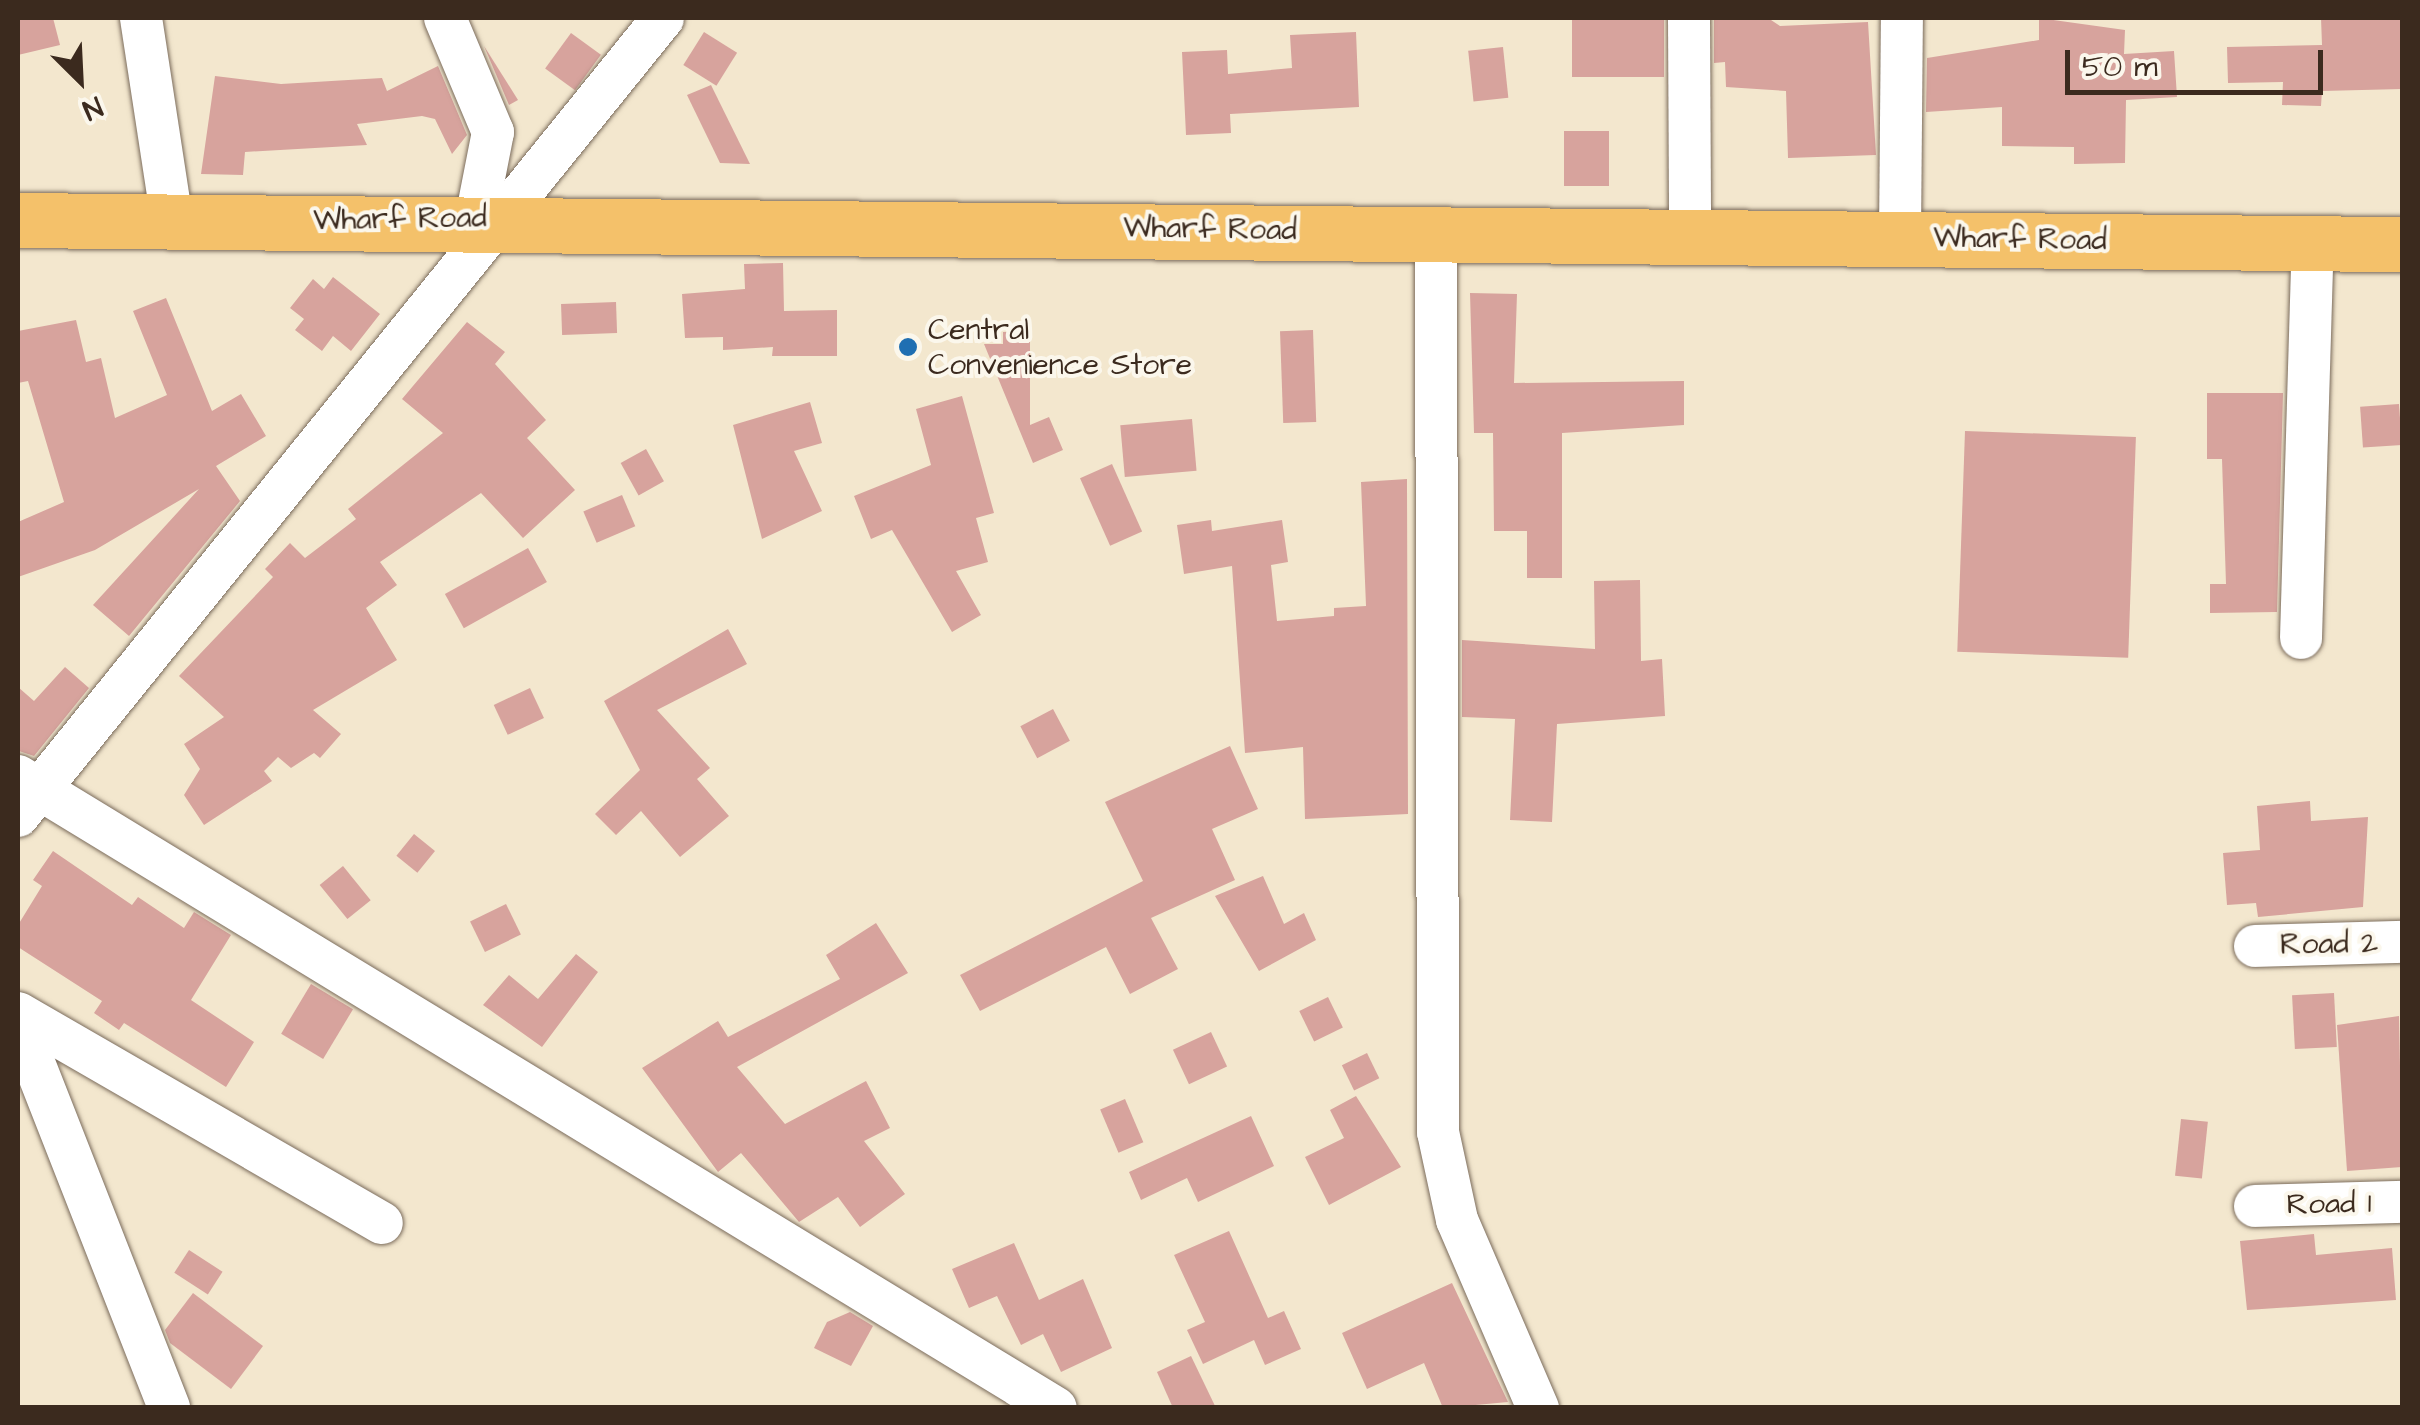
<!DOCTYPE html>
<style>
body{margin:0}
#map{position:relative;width:2420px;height:1425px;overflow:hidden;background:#f3e7ce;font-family:"Architects Daughter",sans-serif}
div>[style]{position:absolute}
.building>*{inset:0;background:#d7a39d;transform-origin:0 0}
.roads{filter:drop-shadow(0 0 2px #7b6c5c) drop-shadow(0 0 2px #7b6c5c)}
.minor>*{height:42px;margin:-21px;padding:0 21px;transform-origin:21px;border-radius:21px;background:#fff}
.major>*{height:55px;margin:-27.5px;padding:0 27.5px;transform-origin:27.5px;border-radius:27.5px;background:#f4c16a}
.dots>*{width:28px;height:28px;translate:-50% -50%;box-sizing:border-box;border:5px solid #fbf7ec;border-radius:50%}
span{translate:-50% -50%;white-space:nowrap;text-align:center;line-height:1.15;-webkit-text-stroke:8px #fbf7ec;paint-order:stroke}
.street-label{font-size:30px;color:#3b2a1e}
.poi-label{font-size:30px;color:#3b2a1e}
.left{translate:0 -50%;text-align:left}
.frame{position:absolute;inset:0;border:20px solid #3b2a1e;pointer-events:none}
.north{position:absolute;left:30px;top:30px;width:100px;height:100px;-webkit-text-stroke:8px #fbf7ec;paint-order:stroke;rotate:156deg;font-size:28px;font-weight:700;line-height:40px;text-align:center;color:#3b2a1e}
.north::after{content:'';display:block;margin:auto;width:35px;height:45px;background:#3b2a1e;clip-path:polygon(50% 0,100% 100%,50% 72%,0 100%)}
.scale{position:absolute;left:2065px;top:50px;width:258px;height:45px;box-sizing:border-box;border:5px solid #3b2a1e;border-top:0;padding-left:12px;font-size:30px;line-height:35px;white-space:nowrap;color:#3b2a1e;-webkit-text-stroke:8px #fbf7ec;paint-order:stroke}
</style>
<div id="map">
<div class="building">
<i style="clip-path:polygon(18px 18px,53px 18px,60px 45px,18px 55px)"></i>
<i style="left:1572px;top:18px;width:92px;height:59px"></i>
<i style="clip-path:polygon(1768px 18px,1780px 26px,1868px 22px,1876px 155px,1788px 158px,1786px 91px,1726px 87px,1725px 62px,1714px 63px,1714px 20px)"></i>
<i style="clip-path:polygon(2039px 18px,2125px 30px,2124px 54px,2174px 51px,2177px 97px,2126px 100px,2125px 163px,2074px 164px,2074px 147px,2002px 146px,2002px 107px,1926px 112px,1927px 58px,2039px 40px)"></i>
<i style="clip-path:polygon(2321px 18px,2402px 18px,2402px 89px,2322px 91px,2321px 106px,2282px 105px,2283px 82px,2228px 83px,2227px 47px,2322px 45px)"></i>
<i style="left:704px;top:32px;width:39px;height:39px;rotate:32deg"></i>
<i style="clip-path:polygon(1356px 32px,1359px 107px,1230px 114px,1231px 133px,1186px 135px,1182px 52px,1227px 50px,1228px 74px,1292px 68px,1290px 35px)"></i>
<i style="left:571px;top:33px;width:37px;height:44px;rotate:36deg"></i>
<i style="clip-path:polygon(484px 46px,518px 100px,509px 105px)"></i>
<i style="left:1503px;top:47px;width:51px;height:35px;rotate:84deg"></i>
<i style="clip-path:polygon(438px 66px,467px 135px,452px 154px,435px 119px,422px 116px,357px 124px,367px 145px,245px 152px,243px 175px,201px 174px,215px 76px,281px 84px,382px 78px,387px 91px)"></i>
<i style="clip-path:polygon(711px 85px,750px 164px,720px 163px,687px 95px)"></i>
<i style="left:1564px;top:131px;width:45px;height:55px"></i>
<i style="clip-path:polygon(783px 263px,784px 311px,837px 310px,837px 356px,772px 356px,773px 347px,723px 350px,723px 337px,685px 338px,682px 294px,745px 289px,744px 264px)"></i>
<i style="clip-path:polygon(333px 277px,380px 314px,351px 351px,333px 336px,322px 351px,295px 330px,304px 319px,290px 308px,313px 279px,324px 289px)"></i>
<i style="clip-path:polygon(1470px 293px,1517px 294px,1514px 383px,1684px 381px,1684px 425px,1562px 433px,1562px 578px,1527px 578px,1527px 531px,1494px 531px,1493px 433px,1474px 433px)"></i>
<i style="clip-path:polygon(166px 298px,212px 411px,241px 394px,266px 436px,216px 466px,240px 501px,129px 636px,93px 605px,199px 489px,95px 550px,18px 577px,18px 522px,64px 502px,28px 381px,18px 383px,18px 331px,76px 320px,86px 362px,101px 358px,115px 418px,167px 395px,133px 311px)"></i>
<i style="left:616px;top:302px;width:31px;height:55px;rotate:88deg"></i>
<i style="clip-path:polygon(467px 322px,505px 352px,495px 364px,546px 420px,527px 438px,575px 490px,523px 538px,481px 493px,380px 562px,397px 585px,366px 608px,397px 660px,313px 710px,341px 734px,320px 758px,314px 753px,291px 768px,278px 757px,264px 771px,272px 781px,204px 825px,184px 795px,200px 769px,184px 744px,224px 717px,179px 676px,273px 577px,265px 569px,290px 543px,305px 558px,356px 519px,348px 509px,443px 433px,402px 399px)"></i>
<i style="left:1313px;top:330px;width:92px;height:33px;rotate:88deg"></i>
<i style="clip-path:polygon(1030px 331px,1030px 425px,1049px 417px,1063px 450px,1033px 463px,984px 344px,1003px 344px,1003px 332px)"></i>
<i style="clip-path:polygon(2207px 393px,2283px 393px,2277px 612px,2210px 613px,2210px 584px,2226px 584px,2222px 459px,2207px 459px)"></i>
<i style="clip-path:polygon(962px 396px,994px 513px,976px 518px,988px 562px,956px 571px,981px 615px,952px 632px,892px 530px,871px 539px,854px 496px,931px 465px,916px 409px)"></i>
<i style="clip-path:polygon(810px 402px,822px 443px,794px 451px,822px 511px,762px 539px,733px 425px)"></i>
<i style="left:2399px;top:404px;width:41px;height:39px;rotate:86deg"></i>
<i style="left:1192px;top:419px;width:52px;height:72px;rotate:85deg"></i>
<i style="left:1965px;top:431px;width:171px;height:221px;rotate:2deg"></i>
<i style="left:646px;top:449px;width:37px;height:29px;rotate:61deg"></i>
<i style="left:1112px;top:464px;width:74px;height:35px;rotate:66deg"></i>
<i style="clip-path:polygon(1407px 479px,1408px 814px,1305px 819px,1303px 747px,1245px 753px,1232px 566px,1184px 574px,1177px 525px,1211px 520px,1212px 531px,1282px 520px,1288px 562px,1271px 565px,1277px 621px,1334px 616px,1334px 608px,1366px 606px,1361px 482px)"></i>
<i style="left:622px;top:495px;width:34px;height:42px;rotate:67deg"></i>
<i style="left:528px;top:548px;width:39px;height:95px;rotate:61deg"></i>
<i style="clip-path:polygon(1640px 580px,1641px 661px,1662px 659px,1665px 716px,1557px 724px,1552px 822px,1510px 820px,1515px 719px,1462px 717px,1462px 640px,1595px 649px,1594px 581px)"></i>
<i style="clip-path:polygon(728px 629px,747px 664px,657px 710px,710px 768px,697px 779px,729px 816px,680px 857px,641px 811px,616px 835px,595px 814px,640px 770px,604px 701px)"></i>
<i style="clip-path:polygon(65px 667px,89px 688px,34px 756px,19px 751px,18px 687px,34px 701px)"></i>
<i style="left:530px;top:688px;width:33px;height:40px;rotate:65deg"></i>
<i style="left:1053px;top:709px;width:36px;height:37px;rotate:62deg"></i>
<i style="clip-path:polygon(1230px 746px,1258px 809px,1212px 829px,1235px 880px,1151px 918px,1178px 969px,1130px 994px,1106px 947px,980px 1011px,960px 975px,1143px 881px,1105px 802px)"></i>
<i style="clip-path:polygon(2310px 801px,2311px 821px,2368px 817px,2363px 907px,2258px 917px,2256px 903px,2227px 905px,2223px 853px,2260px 850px,2257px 806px)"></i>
<i style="left:414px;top:834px;width:27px;height:28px;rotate:39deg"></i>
<i style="clip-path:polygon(53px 851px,132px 905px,138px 897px,184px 928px,194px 912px,231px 935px,191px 1000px,254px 1042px,226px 1087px,124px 1023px,119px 1030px,94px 1013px,102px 1001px,18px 947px,18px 925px,42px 886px,33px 880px)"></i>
<i style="left:343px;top:866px;width:44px;height:30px;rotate:51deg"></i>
<i style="clip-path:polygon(1263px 876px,1284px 924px,1304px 913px,1316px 940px,1259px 971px,1215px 896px)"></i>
<i style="left:506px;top:904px;width:34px;height:40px;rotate:64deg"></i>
<i style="clip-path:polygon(876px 923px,908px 973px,737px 1067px,785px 1124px,866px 1081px,890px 1128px,864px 1141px,905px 1194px,860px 1227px,838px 1197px,799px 1222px,741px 1153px,718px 1172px,642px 1068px,718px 1021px,728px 1037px,840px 979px,826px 955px)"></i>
<i style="clip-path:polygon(576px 954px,598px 972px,542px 1047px,483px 1005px,509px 975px,538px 999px)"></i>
<i style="left:311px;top:984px;width:49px;height:58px;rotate:31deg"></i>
<i style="left:2334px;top:993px;width:54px;height:42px;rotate:87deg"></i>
<i style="left:1328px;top:997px;width:34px;height:32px;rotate:64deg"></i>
<i style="clip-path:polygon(2399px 1016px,2402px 1167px,2347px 1171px,2337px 1025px)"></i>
<i style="left:1211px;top:1032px;width:38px;height:42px;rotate:65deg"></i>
<i style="left:1367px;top:1053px;width:28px;height:28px;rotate:64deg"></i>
<i style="clip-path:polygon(1356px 1096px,1401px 1167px,1329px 1205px,1305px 1157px,1344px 1138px,1330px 1110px)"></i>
<i style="left:1125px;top:1099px;width:47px;height:27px;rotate:67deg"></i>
<i style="clip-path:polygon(1251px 1116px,1274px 1166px,1198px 1202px,1187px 1178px,1141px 1200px,1129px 1172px)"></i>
<i style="left:2181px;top:1119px;width:27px;height:57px;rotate:6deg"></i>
<i style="clip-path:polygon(1229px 1231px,1268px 1318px,1284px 1311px,1301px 1349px,1265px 1365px,1254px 1340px,1203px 1364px,1187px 1330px,1205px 1322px,1174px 1255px)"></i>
<i style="clip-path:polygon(2314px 1234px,2316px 1255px,2392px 1248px,2396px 1300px,2247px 1310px,2240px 1241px)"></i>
<i style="clip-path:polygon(1014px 1243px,1039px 1300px,1083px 1279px,1112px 1348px,1061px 1372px,1043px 1334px,1021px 1345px,997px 1296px,969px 1308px,952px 1269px)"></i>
<i style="left:189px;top:1250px;width:40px;height:27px;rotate:33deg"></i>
<i style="clip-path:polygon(1452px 1283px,1508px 1402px,1443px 1408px,1424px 1363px,1367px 1389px,1342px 1333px)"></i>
<i style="clip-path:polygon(193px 1293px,263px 1346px,231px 1389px,170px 1343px,165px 1330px)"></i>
<i style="clip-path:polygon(850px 1312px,873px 1326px,851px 1366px,814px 1348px,827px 1322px)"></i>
<i style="clip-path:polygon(1191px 1356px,1216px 1408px,1173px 1408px,1157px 1372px)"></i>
</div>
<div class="roads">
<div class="minor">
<i style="left:141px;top:18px;width:205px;rotate:81.3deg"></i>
<i style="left:445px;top:18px;width:124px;rotate:67.2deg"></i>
<i style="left:493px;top:132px;width:89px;rotate:101.1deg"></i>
<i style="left:1689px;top:18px;width:215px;rotate:89.7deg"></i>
<i style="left:1436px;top:232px;width:900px;rotate:89.87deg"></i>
<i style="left:1438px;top:1132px;width:90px;rotate:77.8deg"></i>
<i style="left:1457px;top:1220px;width:205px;rotate:66.7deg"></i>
<i style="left:1900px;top:236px;width:218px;rotate:-89.5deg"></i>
<i style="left:2301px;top:638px;width:396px;rotate:-88.3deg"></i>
<i style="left:18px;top:776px;width:1215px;rotate:31.34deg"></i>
<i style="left:18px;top:816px;width:1026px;rotate:-51.05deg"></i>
<i style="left:2255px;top:946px;width:147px;rotate:-1.6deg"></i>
<i style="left:18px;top:1013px;width:420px;rotate:30deg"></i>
<i style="left:18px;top:1022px;width:414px;rotate:68.6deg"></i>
<i style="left:2255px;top:1206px;width:147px;rotate:-1.6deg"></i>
</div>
<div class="major">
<i style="left:18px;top:220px;width:2384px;rotate:0.58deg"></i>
</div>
</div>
<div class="dots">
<i style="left:908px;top:347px;background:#1f6fb2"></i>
</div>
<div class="street-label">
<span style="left:400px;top:219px;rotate:-1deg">Wharf Road</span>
<span style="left:1210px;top:229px;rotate:1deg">Wharf Road</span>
<span style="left:2020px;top:239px;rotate:1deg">Wharf Road</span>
<span style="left:2329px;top:944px;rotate:-1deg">Road 2</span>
<span style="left:2329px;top:1204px;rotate:-1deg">Road 1</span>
</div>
<div class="poi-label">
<span class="left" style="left:928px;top:347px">Central<br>Convenience Store</span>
</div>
<div class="frame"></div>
<div class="north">N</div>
<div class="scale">50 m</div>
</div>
